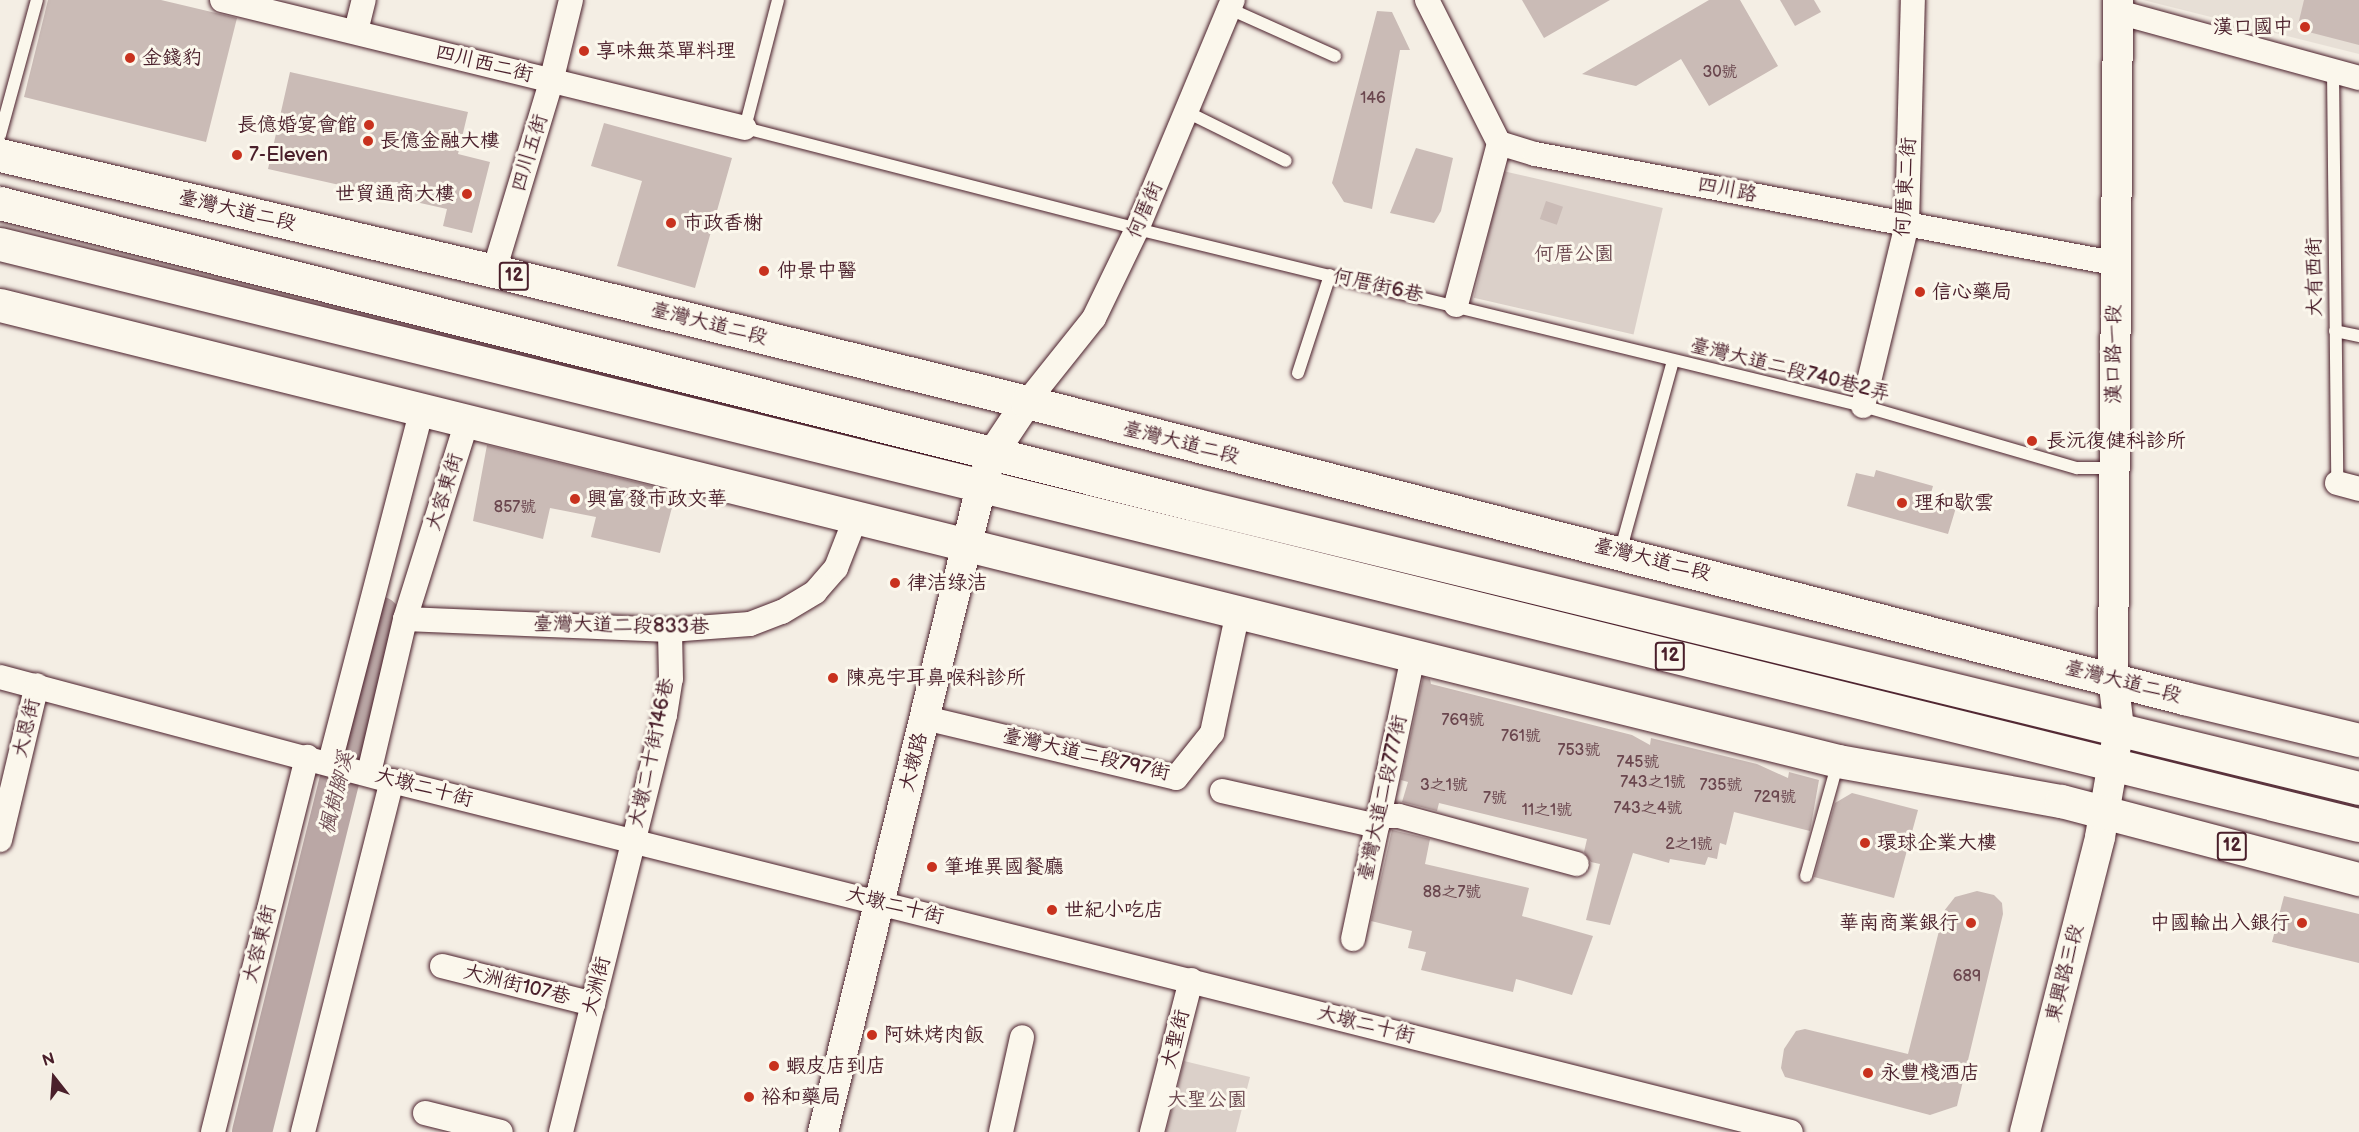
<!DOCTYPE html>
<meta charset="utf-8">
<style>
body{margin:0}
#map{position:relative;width:2359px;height:1132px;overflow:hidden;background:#f4eee4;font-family:"Balsamiq Sans","LXGW WenKai TC",sans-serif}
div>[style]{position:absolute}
.built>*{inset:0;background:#e7dfd6}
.green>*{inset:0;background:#dbd0c9;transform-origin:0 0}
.river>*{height:40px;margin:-20px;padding:0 20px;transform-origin:20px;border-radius:20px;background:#baa7a5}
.building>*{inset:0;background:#cabbb6;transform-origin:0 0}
.roads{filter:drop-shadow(0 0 2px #4a1f2b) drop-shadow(0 0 2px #4a1f2b)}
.service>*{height:12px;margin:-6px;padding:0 6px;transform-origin:6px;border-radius:6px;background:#fbf7ec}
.minor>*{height:24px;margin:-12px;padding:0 12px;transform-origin:12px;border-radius:12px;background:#fbf7ec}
.tertiary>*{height:30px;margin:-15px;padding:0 15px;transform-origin:15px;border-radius:15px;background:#fbf7ec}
.primary>*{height:33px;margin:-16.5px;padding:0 16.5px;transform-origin:16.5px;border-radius:16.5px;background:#fbf7ec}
.dots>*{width:16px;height:16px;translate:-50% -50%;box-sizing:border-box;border:3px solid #fbf7ec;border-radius:50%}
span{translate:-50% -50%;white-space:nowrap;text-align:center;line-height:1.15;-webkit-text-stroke:6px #fbf7ec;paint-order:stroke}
.number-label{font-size:16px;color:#6a464e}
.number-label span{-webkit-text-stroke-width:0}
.shield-label span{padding:2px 4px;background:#fbf7ec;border:2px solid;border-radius:4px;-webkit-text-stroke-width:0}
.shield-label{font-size:18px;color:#4a1f2b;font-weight:700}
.poi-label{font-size:20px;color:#4a1f2b}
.right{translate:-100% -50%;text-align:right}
.left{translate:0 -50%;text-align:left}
.street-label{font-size:20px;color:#4a1f2b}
.park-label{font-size:20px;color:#6e4b52}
.water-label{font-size:21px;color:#714f56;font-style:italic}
.north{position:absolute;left:24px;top:1048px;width:60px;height:60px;-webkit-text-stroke:4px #fbf7ec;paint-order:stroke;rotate:343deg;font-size:16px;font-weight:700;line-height:24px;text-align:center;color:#4a1f2b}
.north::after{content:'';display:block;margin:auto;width:21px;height:27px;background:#4a1f2b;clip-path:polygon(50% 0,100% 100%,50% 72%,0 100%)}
</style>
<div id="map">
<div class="built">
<i style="clip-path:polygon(2143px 0,2359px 0,2359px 54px)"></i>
</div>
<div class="green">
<i style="left:1503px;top:171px;width:164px;height:130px;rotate:13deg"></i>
<i style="clip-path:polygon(1184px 1061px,1250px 1077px,1236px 1132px,1166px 1132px)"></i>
</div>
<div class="river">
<i style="left:252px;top:1132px;width:531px;rotate:-76.04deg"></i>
</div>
<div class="building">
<i style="clip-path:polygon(48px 0,161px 0,237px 18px,206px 142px,24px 97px)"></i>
<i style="clip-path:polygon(1522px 0,1610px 0,1544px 38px)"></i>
<i style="clip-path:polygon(1709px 0,1740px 0,1778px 66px,1709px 106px,1681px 59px,1636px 86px,1582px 74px)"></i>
<i style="clip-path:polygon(1780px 0,1814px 0,1821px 12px,1795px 26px)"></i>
<i style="clip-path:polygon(2304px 0,2359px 0,2359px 45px,2297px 29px)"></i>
<i style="clip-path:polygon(1377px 11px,1392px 12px,1410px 50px,1400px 50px,1372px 209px,1344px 202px,1332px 183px)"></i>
<i style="clip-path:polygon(290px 72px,468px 112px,458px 154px,490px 162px,472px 233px,443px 226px,447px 209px,268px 169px)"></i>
<i style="clip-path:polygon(604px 123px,732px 158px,695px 288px,617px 266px,642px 181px,591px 166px)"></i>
<i style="clip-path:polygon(1416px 148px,1453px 158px,1441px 211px,1434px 223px,1390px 213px)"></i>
<i style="left:1546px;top:201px;width:18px;height:19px;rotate:19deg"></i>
<i style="clip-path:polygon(487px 445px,676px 492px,660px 553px,591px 537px,596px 517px,550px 508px,543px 539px,473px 521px)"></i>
<i style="clip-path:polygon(1876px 470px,1933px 486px,1931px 493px,1958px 501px,1948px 534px,1847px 506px,1856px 473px,1874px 477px)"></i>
<i style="clip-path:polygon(1423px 677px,1430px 679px,1431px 684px,1632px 735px,1650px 745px,1651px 738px,1757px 764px,1788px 778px,1789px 772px,1819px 780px,1810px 831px,1734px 812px,1726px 845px,1720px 843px,1717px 859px,1708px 857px,1705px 865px,1670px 859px,1669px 863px,1633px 853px,1610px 925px,1586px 920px,1600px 864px,1591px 862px,1584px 852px,1587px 839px,1439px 803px,1437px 811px,1402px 802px,1408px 782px,1401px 780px)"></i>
<i style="clip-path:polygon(1852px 793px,1918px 810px,1894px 898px,1814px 877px,1835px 803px)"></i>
<i style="clip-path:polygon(1392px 830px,1430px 839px,1425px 864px,1529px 888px,1522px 916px,1593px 936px,1572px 995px,1516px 979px,1513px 992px,1421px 970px,1426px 952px,1408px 948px,1412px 931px,1371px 921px)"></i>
<i style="clip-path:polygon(1977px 891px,1994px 895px,2002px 903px,2003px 914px,1957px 1106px,1930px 1115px,1785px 1077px,1781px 1068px,1784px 1049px,1796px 1031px,1805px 1029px,1908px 1054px,1944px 911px,1955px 897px)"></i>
<i style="clip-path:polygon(2284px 896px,2359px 914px,2359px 963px,2272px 942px)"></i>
</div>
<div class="roads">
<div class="service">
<i style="left:778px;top:0;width:132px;rotate:104.5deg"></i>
<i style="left:745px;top:128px;width:405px;rotate:14.4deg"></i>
<i style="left:1137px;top:229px;width:747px;rotate:13.7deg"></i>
<i style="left:1863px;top:406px;width:223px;rotate:16.2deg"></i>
<i style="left:2077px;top:468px;width:37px"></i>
<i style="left:1230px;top:9px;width:115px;rotate:24.1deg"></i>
<i style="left:2333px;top:71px;width:412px;rotate:89.4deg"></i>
<i style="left:1187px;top:112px;width:110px;rotate:26.3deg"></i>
<i style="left:0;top:135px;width:140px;rotate:-74.7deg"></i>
<i style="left:2335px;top:331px;width:25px;rotate:12deg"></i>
<i style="left:1298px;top:373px;width:103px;rotate:-71.9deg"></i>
<i style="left:1620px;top:552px;width:198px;rotate:-74.5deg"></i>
<i style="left:1806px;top:876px;width:118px;rotate:-74.3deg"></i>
</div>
<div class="minor">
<i style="left:222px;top:0;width:538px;rotate:13.75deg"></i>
<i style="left:1427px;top:0;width:160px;rotate:63.3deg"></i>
<i style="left:1499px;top:143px;width:38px;rotate:17deg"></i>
<i style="left:1535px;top:154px;width:588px;rotate:10.68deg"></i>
<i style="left:2118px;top:12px;width:250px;rotate:15.3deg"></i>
<i style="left:356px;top:31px;width:32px;rotate:-76deg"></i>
<i style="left:494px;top:271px;width:197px;rotate:-73.2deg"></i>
<i style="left:551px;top:82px;width:84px;rotate:-76.3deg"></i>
<i style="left:1456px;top:305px;width:168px;rotate:-75.1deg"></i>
<i style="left:1027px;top:402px;width:107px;rotate:-51.4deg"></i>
<i style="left:1094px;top:318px;width:99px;rotate:-64.2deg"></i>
<i style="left:1137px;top:229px;width:248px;rotate:-67.3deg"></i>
<i style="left:1863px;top:406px;width:187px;rotate:-76.4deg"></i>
<i style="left:1907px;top:224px;width:224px;rotate:-88.5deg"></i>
<i style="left:2337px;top:483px;width:23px;rotate:15deg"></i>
<i style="left:405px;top:619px;width:265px;rotate:2.4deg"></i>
<i style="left:670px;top:630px;width:80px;rotate:-4.3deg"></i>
<i style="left:750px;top:624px;width:34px;rotate:-21deg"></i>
<i style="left:782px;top:612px;width:39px;rotate:-31deg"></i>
<i style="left:815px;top:592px;width:32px;rotate:-49deg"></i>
<i style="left:836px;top:568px;width:55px;rotate:-68.6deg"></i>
<i style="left:0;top:677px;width:406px;rotate:14.9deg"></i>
<i style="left:392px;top:781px;width:1442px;rotate:14.08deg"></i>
<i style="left:925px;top:718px;width:258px;rotate:13.4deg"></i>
<i style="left:1176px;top:778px;width:58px;rotate:-51.3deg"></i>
<i style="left:1212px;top:733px;width:124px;rotate:-77.9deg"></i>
<i style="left:330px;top:762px;width:364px;rotate:-75.4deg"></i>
<i style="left:369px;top:773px;width:158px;rotate:-76.8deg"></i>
<i style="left:405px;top:619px;width:207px;rotate:-72.6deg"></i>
<i style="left:1222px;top:791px;width:159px;rotate:12.7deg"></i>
<i style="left:1379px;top:816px;width:20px"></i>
<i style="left:1399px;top:816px;width:184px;rotate:15.1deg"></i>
<i style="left:0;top:840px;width:159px;rotate:-76.6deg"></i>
<i style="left:1353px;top:939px;width:289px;rotate:-78deg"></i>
<i style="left:442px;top:966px;width:156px;rotate:14.1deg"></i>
<i style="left:425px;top:1113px;width:78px;rotate:14deg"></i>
<i style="left:213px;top:1132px;width:387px;rotate:-75.9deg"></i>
<i style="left:303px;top:1132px;width:362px;rotate:-75.8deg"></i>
<i style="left:561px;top:1132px;width:430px;rotate:-76deg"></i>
<i style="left:665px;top:715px;width:36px;rotate:-81deg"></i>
<i style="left:671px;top:679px;width:49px;rotate:-91.2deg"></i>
<i style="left:1001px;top:1132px;width:97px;rotate:-77.5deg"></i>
<i style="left:1152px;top:1132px;width:157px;rotate:-75.6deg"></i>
</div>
<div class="tertiary">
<i style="left:823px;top:1132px;width:664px;rotate:-76.24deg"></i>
<i style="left:981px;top:487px;width:36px;rotate:-71deg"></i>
<i style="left:993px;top:453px;width:61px;rotate:-56.3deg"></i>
<i style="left:2025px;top:1132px;width:304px;rotate:-75.7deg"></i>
<i style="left:2100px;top:837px;width:111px;rotate:-80.1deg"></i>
<i style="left:2119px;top:728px;width:50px;rotate:-96.8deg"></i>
<i style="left:2113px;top:678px;width:678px;rotate:-89.58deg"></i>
</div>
<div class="primary">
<i style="left:0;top:155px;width:507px;rotate:13.21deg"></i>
<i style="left:494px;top:271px;width:549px;rotate:13.81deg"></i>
<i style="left:1027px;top:402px;width:1194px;rotate:14.35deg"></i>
<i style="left:2184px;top:698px;width:180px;rotate:13.5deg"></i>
<i style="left:0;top:203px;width:1230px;rotate:14.16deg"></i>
<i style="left:1193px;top:504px;width:1200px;rotate:13.69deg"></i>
<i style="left:0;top:244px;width:2429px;rotate:13.84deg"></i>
<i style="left:0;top:305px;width:1894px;rotate:13.93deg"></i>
<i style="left:1838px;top:761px;width:227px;rotate:10.2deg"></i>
<i style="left:2061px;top:801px;width:308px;rotate:14.7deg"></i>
</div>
</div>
<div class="dots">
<i style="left:2305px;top:27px;background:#c8321e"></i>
<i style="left:584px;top:51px;background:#c8321e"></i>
<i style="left:130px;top:58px;background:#c8321e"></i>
<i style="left:369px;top:125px;background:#c8321e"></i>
<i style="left:368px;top:141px;background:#c8321e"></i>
<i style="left:237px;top:155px;background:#c8321e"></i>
<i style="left:467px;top:194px;background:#c8321e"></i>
<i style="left:671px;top:223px;background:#c8321e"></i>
<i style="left:764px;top:271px;background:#c8321e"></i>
<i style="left:1920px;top:292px;background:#c8321e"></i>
<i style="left:2032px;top:441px;background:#c8321e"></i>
<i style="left:575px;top:499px;background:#c8321e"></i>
<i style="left:1902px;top:503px;background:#c8321e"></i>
<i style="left:895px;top:583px;background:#c8321e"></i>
<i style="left:833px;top:678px;background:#c8321e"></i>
<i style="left:1865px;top:843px;background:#c8321e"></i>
<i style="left:932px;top:867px;background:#c8321e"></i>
<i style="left:1052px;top:910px;background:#c8321e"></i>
<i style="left:1971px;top:923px;background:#c8321e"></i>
<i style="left:2302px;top:923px;background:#c8321e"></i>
<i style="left:872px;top:1035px;background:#c8321e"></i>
<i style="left:774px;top:1066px;background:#c8321e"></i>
<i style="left:1868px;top:1073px;background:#c8321e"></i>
<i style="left:749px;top:1097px;background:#c8321e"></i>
</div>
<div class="number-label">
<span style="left:1720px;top:73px">30號</span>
<span style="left:1373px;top:99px">146</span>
<span style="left:515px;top:508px">857號</span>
<span style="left:1463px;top:721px">769號</span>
<span style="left:1521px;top:737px">761號</span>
<span style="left:1579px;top:751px">753號</span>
<span style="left:1638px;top:763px">745號</span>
<span style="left:1653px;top:783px">743之1號</span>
<span style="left:1444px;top:786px">3之1號</span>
<span style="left:1721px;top:786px">735號</span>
<span style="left:1775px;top:798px">729號</span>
<span style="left:1495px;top:799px">7號</span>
<span style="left:1648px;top:809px">743之4號</span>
<span style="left:1547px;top:811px">11之1號</span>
<span style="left:1689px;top:845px">2之1號</span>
<span style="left:1452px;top:893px">88之7號</span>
<span style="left:1967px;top:977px">689</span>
</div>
<div class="shield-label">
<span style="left:514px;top:276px">12</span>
<span style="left:1670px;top:656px">12</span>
<span style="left:2232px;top:846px">12</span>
</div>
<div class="poi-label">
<span class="right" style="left:2293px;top:27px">漢口國中</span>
<span class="left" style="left:596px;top:51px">享味無菜單料理</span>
<span class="left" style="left:142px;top:58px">金錢豹</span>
<span class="right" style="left:357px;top:125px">長億婚宴會館</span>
<span class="left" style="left:380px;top:141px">長億金融大樓</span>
<span class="left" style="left:249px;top:155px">7-Eleven</span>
<span class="right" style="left:455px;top:194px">世貿通商大樓</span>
<span class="left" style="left:683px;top:223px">市政香榭</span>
<span class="left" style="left:777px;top:271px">仲景中醫</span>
<span class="left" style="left:1932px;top:292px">信心藥局</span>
<span class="left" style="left:2046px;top:441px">長沅復健科診所</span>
<span class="left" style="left:587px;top:499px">興富發市政文華</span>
<span class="left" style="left:1914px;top:503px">理和歇雲</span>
<span class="left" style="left:907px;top:583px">律洁绿洁</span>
<span class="left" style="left:846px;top:678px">陳亮宇耳鼻喉科診所</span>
<span class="left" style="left:1877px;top:843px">環球企業大樓</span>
<span class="left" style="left:944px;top:867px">筆堆異國餐廳</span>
<span class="left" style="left:1064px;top:910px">世紀小吃店</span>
<span class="right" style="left:1959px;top:923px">華南商業銀行</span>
<span class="right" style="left:2290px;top:923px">中國輸出入銀行</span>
<span class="left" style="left:884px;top:1035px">阿妹烤肉飯</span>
<span class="left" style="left:786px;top:1066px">蝦皮店到店</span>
<span class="left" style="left:1880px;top:1073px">永豐棧酒店</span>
<span class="left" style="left:761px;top:1097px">裕和藥局</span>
</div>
<div class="street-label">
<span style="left:484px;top:64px;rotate:14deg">四川西二街</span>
<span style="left:530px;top:153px;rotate:-73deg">四川五街</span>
<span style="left:1906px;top:187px;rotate:-86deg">何厝東二街</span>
<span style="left:1727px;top:190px;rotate:11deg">四川路</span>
<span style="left:1145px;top:210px;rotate:-66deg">何厝街</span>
<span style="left:237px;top:211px;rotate:13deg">臺灣大道二段</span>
<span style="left:2315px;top:277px;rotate:-91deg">大有西街</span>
<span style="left:1378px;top:286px;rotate:13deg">何厝街6巷</span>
<span style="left:709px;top:324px;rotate:14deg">臺灣大道二段</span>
<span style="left:2114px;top:354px;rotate:-90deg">漢口路一段</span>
<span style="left:1790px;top:370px;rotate:14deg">臺灣大道二段740巷2弄</span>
<span style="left:1181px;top:443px;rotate:14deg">臺灣大道二段</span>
<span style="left:445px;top:492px;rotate:-73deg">大容東街</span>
<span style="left:1652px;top:560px;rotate:14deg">臺灣大道二段</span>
<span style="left:621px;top:626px;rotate:1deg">臺灣大道二段833巷</span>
<span style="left:2123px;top:682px;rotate:14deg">臺灣大道二段</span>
<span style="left:27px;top:728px;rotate:-77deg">大恩街</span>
<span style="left:652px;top:753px;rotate:-78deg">大墩二十街146巷</span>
<span style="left:1086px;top:755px;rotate:13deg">臺灣大道二段797街</span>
<span style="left:914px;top:762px;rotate:-76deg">大墩路</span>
<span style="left:424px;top:788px;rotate:15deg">大墩二十街</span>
<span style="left:1383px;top:798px;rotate:-78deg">臺灣大道二段777街</span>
<span style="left:895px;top:906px;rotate:14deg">大墩二十街</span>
<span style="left:260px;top:944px;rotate:-76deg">大容東街</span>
<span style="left:2065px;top:973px;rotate:-76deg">東興路三段</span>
<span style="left:517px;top:985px;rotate:14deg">大洲街107巷</span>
<span style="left:597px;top:986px;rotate:-76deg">大洲街</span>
<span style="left:1366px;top:1025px;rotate:14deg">大墩二十街</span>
<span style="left:1176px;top:1039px;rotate:-76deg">大聖街</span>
</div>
<div class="park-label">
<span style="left:1574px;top:254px">何厝公園</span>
<span style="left:1207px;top:1100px">大聖公園</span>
</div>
<div class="water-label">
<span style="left:337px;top:793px;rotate:-76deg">楓樹腳溪</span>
</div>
<div class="north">N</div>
</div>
